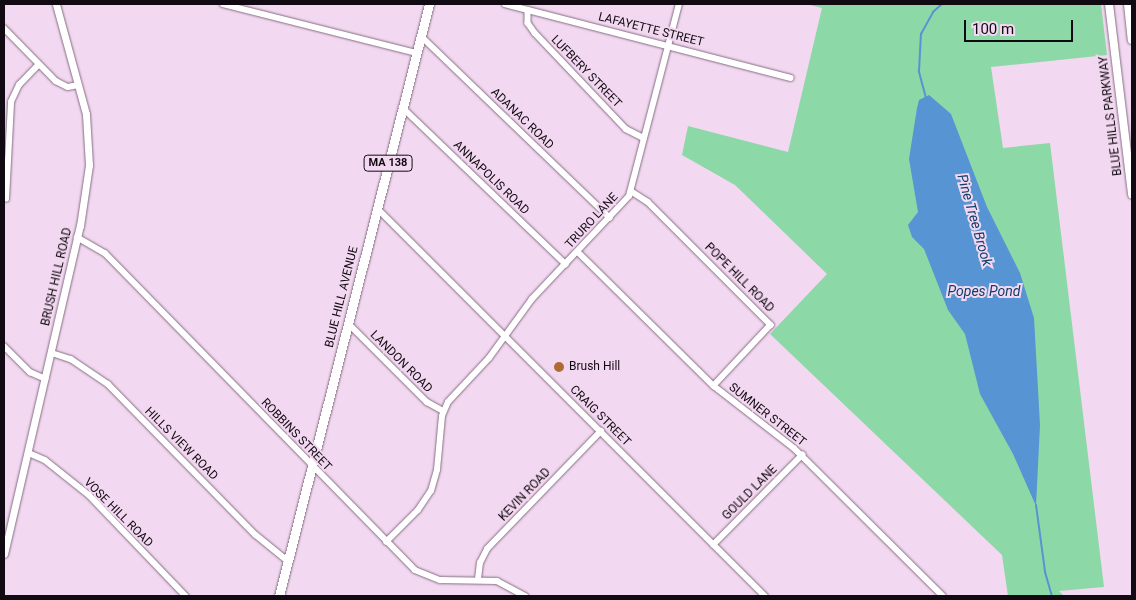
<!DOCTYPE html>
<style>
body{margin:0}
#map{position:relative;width:1136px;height:600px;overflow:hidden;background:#f2d8f0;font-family:Roboto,sans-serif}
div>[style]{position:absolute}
.green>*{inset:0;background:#8dd8a7}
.water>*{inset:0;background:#5694d4}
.stream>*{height:2px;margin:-1px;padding:0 1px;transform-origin:1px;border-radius:1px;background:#5694d4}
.roads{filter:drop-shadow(0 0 1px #856e83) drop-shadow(0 0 1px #856e83)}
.minor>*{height:5.5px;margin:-2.75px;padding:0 2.75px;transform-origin:2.75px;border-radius:2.75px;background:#fff}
.tertiary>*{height:7px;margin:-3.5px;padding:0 3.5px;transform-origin:3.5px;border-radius:3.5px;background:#fff}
.secondary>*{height:8px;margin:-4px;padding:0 4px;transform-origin:4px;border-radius:4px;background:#fff}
.trunk>*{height:9px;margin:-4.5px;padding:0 4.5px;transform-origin:4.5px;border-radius:4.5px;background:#fff}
.dots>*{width:14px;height:14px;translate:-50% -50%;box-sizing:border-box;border:2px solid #f2d8f0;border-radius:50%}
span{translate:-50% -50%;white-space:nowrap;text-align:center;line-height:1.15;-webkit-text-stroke:4px #f2d8f0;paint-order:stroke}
.shield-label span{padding:1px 4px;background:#f2d8f0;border:1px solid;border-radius:4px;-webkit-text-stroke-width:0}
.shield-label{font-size:11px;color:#120a12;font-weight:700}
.street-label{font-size:12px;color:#120a12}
.poi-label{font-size:12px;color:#120a12}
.left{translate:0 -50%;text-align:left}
.water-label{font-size:14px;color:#113e68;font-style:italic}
.frame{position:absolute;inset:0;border:5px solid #120a12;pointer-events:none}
.scale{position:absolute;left:964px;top:20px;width:109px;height:22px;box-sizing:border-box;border:2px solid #120a12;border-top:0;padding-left:6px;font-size:15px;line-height:18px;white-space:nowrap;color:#120a12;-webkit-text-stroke:4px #f2d8f0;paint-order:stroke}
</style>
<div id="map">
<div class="green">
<i style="clip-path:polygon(806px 4px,1101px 4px,1107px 55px,991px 67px,1003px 148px,1050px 143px,1104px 587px,1059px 591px,1064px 596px,1008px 596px,1002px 555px,770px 334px,827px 274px,735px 185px,682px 155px,688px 126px,788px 152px,822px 8px)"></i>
</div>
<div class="water">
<i style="clip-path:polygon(929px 95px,951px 114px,987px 207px,1020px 273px,1034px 318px,1040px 425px,1036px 506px,1013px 454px,980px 394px,965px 334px,948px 310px,924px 249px,912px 237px,908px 225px,918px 212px,909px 159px,917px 108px,919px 100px)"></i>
</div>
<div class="stream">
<i style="left:926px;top:98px;width:28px;rotate:-105deg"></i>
<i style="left:919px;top:71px;width:37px;rotate:-87deg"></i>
<i style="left:921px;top:34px;width:25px;rotate:-61deg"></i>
<i style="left:933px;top:12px;width:12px;rotate:-42deg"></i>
<i style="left:1036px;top:505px;width:68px;rotate:82.3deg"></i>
<i style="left:1045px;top:572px;width:25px;rotate:74deg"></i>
</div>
<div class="roads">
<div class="minor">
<i style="left:223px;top:4px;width:199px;rotate:14.2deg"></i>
<i style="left:505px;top:4px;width:295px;rotate:14.5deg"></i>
<i style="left:528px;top:10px;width:13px;rotate:90deg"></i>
<i style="left:528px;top:23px;width:12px;rotate:55deg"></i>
<i style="left:535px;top:33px;width:132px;rotate:46.5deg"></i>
<i style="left:626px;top:129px;width:20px;rotate:27deg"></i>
<i style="left:4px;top:28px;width:74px;rotate:45.5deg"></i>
<i style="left:56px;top:81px;width:13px;rotate:27deg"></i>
<i style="left:68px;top:87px;width:10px;rotate:-11deg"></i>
<i style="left:421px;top:36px;width:262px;rotate:43.9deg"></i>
<i style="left:402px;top:107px;width:227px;rotate:43.8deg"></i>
<i style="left:631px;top:191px;width:20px;rotate:33deg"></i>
<i style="left:648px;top:202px;width:174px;rotate:45deg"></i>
<i style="left:771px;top:325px;width:83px;rotate:133.1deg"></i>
<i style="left:6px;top:199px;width:97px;rotate:-87deg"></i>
<i style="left:11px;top:102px;width:19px;rotate:-65deg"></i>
<i style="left:19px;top:85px;width:28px;rotate:-46deg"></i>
<i style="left:377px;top:208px;width:549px;rotate:45deg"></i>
<i style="left:77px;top:237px;width:32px;rotate:30deg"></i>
<i style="left:105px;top:253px;width:443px;rotate:45.6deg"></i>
<i style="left:415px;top:570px;width:27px;rotate:22deg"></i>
<i style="left:440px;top:580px;width:57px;rotate:1deg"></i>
<i style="left:497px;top:581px;width:32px;rotate:28deg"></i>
<i style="left:578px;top:252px;width:191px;rotate:44.6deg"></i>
<i style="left:714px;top:386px;width:101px;rotate:37.8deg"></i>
<i style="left:794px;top:448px;width:210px;rotate:44.8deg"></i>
<i style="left:348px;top:323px;width:112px;rotate:45deg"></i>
<i style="left:427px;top:402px;width:18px;rotate:29deg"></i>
<i style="left:4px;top:346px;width:37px;rotate:45deg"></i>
<i style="left:30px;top:372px;width:17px;rotate:24deg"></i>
<i style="left:52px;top:353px;width:20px;rotate:18deg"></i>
<i style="left:71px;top:359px;width:45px;rotate:34deg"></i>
<i style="left:108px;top:384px;width:211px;rotate:45.6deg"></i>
<i style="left:256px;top:535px;width:41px;rotate:39.1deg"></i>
<i style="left:29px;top:453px;width:17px;rotate:24deg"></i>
<i style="left:45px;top:460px;width:56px;rotate:38.5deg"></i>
<i style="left:89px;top:495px;width:140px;rotate:46.2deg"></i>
<i style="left:386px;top:542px;width:45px;rotate:-45deg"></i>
<i style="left:418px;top:510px;width:23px;rotate:-56deg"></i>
<i style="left:431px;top:491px;width:22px;rotate:-74deg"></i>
<i style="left:437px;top:470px;width:54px;rotate:-84.7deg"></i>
<i style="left:442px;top:416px;width:15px;rotate:-67deg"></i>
<i style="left:448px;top:402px;width:60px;rotate:-47deg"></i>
<i style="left:489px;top:358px;width:73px;rotate:-53.9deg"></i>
<i style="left:532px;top:299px;width:141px;rotate:-46.7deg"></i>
<i style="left:629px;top:196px;width:198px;rotate:-75.4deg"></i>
<i style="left:713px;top:545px;width:127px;rotate:-45.3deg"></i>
<i style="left:478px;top:579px;width:16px;rotate:-83deg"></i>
<i style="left:480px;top:563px;width:16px;rotate:-63deg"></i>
<i style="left:487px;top:549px;width:164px;rotate:-46deg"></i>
</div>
<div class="tertiary">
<i style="left:4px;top:554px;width:337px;rotate:-77deg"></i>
<i style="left:80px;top:226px;width:62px;rotate:-81.6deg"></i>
<i style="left:89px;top:165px;width:51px;rotate:-93.4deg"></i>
<i style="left:86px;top:114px;width:114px;rotate:-105.3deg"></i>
</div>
<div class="secondary">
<i style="left:1109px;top:4px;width:192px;rotate:83.1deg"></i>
<i style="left:1128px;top:4px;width:36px;rotate:84deg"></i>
</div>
<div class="trunk">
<i style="left:279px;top:596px;width:611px;rotate:-75.78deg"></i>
</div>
</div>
<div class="dots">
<i style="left:559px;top:367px;background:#ad6c36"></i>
</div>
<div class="shield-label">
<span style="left:388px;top:163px">MA 138</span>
</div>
<div class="street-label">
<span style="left:651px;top:30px;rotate:14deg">LAFAYETTE STREET</span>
<span style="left:586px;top:72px;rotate:46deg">LUFBERY STREET</span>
<span style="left:1111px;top:116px;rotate:-97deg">BLUE HILLS PARKWAY</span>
<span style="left:522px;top:119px;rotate:44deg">ADANAC ROAD</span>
<span style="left:491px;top:178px;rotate:44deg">ANNAPOLIS ROAD</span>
<span style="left:592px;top:221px;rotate:-47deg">TRURO LANE</span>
<span style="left:57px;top:277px;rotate:-77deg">BRUSH HILL ROAD</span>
<span style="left:739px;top:278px;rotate:45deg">POPE HILL ROAD</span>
<span style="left:342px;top:297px;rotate:-76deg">BLUE HILL AVENUE</span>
<span style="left:401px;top:362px;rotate:45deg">LANDON ROAD</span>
<span style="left:767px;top:415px;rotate:38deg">SUMNER STREET</span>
<span style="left:600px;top:416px;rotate:45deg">CRAIG STREET</span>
<span style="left:296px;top:435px;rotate:46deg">ROBBINS STREET</span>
<span style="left:181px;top:444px;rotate:45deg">HILLS VIEW ROAD</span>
<span style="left:750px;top:493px;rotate:-45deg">GOULD LANE</span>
<span style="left:525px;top:495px;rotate:-46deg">KEVIN ROAD</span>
<span style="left:118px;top:513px;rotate:45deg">VOSE HILL ROAD</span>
</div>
<div class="poi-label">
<span class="left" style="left:569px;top:367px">Brush Hill</span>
</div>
<div class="water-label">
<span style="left:975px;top:220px;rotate:74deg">Pine Tree Brook</span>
<span style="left:984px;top:291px">Popes Pond</span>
</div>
<div class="frame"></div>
<div class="scale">100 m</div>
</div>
